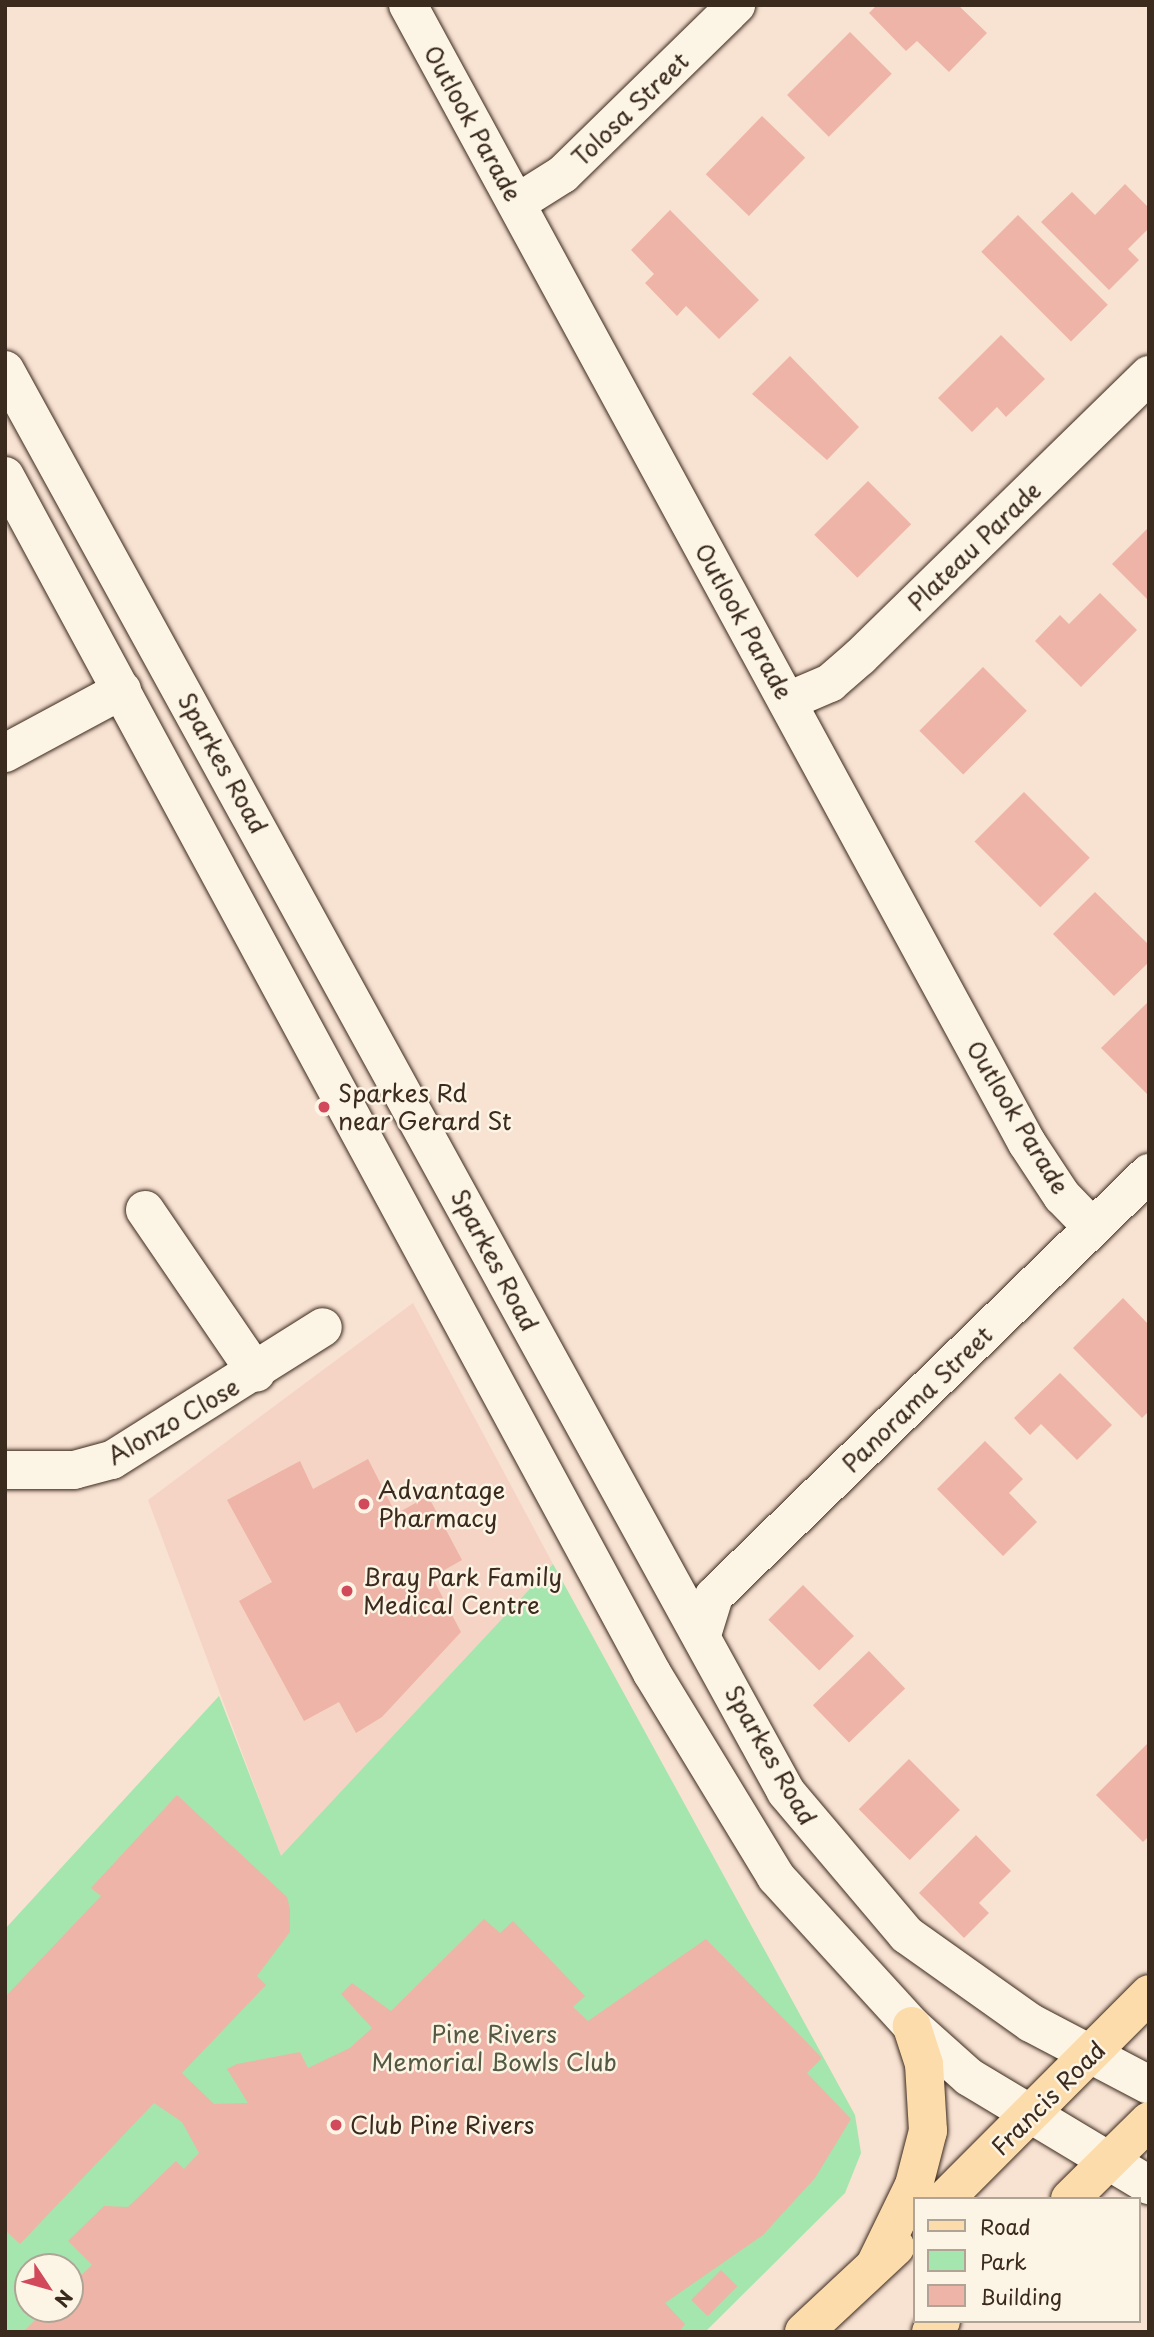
<!DOCTYPE html>
<style>
body{margin:0}
#map{position:relative;width:1154px;height:2337px;overflow:hidden;background:#f8e2d2;font-family:"Playpen Sans",sans-serif}
div>[style]{position:absolute}
.built>*{inset:0;background:#f5d4c5}
.green>*{inset:0;background:#a5e5ae}
.building>*{inset:0;background:#eeb4a7;transform-origin:0 0}
.roads{filter:drop-shadow(0 0 2px #3b2a1e) drop-shadow(0 0 2px #3b2a1e)}
.minor>*{height:38px;margin:-19px;padding:0 19px;transform-origin:19px;border-radius:19px;background:#fcf5e5}
.major>*{height:38px;margin:-19px;padding:0 19px;transform-origin:19px;border-radius:19px;background:#fddcac}
.dots>*{width:19px;height:19px;translate:-50% -50%;box-sizing:border-box;border:4px solid #fcf5e5;border-radius:50%}
span{translate:-50% -50%;white-space:nowrap;text-align:center;line-height:1.15;-webkit-text-stroke:5px #fcf5e5;paint-order:stroke}
.street-label{font-size:24px;color:#3b2a1e}
.poi-label{font-size:24px;color:#3b2a1e}
.left{translate:0 -50%;text-align:left}
.park-label{font-size:24px;color:#565942}
.frame{position:absolute;inset:0;border:7px solid #3b2a1e;pointer-events:none}
.legend{position:absolute;left:913px;top:2197px;width:228px;height:126px;box-sizing:border-box;background:#fcf5e5;border:2px solid #afa495;margin:0;padding:9px 12px;list-style:none;font-size:21px;color:#3b2a1e}
.legend li{display:flex;align-items:center;gap:14px;height:35px}
.legend b{width:35px;border:2px solid #afa495}
.north{position:absolute;left:14px;top:2253px;width:70px;height:70px;box-sizing:border-box;background:#fcf5e5;border:2px solid #afa495;border-radius:50%;rotate:126deg;font-size:19px;font-weight:700;line-height:28px;text-align:center;color:#3b2a1e}
.north::after{content:'';display:block;margin:auto;width:24px;height:32px;background:#d1495b;clip-path:polygon(50% 0,100% 100%,50% 72%,0 100%)}
</style>
<div id="map">
<div class="built">
<i style="clip-path:polygon(413px 1303px,553px 1564px,281px 1857px,148px 1500px)"></i>
</div>
<div class="green">
<i style="clip-path:polygon(evenodd,553px 1564px,855px 2115px,861px 2153px,845px 2193px,705px 2332px,5px 2332px,5px 1929px,219px 1696px,281px 1856px,553px 1564px,28px 2267px,70px 2267px,70px 2309px,28px 2309px,28px 2267px)"></i>
</div>
<div class="building">
<i style="clip-path:polygon(877px 5px,958px 5px,987px 33px,949px 72px,917px 41px,906px 51px,869px 13px)"></i>
<i style="left:850px;top:32px;width:59px;height:89px;rotate:45deg"></i>
<i style="left:762px;top:116px;width:60px;height:81px;rotate:44deg"></i>
<i style="clip-path:polygon(1125px 184px,1149px 208px,1149px 228px,1128px 249px,1139px 260px,1109px 290px,1041px 222px,1072px 192px,1095px 215px)"></i>
<i style="clip-path:polygon(670px 210px,759px 300px,719px 339px,686px 306px,677px 316px,645px 283px,654px 274px,631px 250px)"></i>
<i style="left:1018px;top:215px;width:127px;height:52px;rotate:45deg"></i>
<i style="clip-path:polygon(1001px 335px,1045px 379px,1006px 417px,997px 407px,972px 432px,938px 398px)"></i>
<i style="clip-path:polygon(790px 356px,859px 427px,827px 460px,752px 394px)"></i>
<i style="left:868px;top:481px;width:61px;height:76px;rotate:45deg"></i>
<i style="clip-path:polygon(1149px 527px,1149px 601px,1112px 564px)"></i>
<i style="clip-path:polygon(1100px 593px,1137px 630px,1081px 687px,1035px 641px,1060px 615px,1069px 624px)"></i>
<i style="left:983px;top:667px;width:62px;height:90px;rotate:45deg"></i>
<i style="left:1024px;top:792px;width:93px;height:70px;rotate:45deg"></i>
<i style="clip-path:polygon(1095px 892px,1149px 945px,1149px 962px,1114px 996px,1053px 934px)"></i>
<i style="clip-path:polygon(1149px 1001px,1149px 1096px,1101px 1048px)"></i>
<i style="clip-path:polygon(1123px 1298px,1149px 1325px,1149px 1411px,1142px 1418px,1073px 1348px)"></i>
<i style="clip-path:polygon(1060px 1373px,1112px 1425px,1077px 1460px,1041px 1424px,1030px 1435px,1014px 1418px)"></i>
<i style="clip-path:polygon(985px 1441px,1023px 1479px,1009px 1493px,1037px 1522px,1003px 1556px,937px 1489px)"></i>
<i style="clip-path:polygon(368px 1459px,396px 1514px,428px 1496px,462px 1560px,432px 1577px,461px 1632px,382px 1717px,356px 1733px,339px 1702px,304px 1721px,239px 1601px,272px 1582px,227px 1500px,300px 1461px,313px 1489px)"></i>
<i style="left:803px;top:1585px;width:72px;height:49px;rotate:45deg"></i>
<i style="left:869px;top:1651px;width:52px;height:78px;rotate:46deg"></i>
<i style="clip-path:polygon(1149px 1742px,1149px 1836px,1143px 1842px,1096px 1795px)"></i>
<i style="left:909px;top:1759px;width:72px;height:71px;rotate:45deg"></i>
<i style="clip-path:polygon(177px 1795px,287px 1897px,290px 1909px,290px 1932px,257px 1976px,266px 1985px,182px 2073px,214px 2104px,248px 2103px,227px 2069px,237px 2064px,300px 2052px,308px 2068px,350px 2048px,372px 2028px,341px 1994px,352px 1983px,391px 2011px,484px 1919px,500px 1933px,513px 1921px,585px 1996px,573px 2007px,588px 2021px,706px 1939px,822px 2058px,807px 2073px,851px 2119px,815px 2178px,763px 2235px,665px 2303px,685px 2324px,679px 2332px,23px 2332px,46px 2309px,70px 2309px,70px 2286px,92px 2265px,68px 2241px,104px 2206px,128px 2207px,176px 2161px,184px 2169px,199px 2153px,182px 2122px,154px 2103px,20px 2244px,5px 2230px,5px 1997px,101px 1896px,91px 1888px)"></i>
<i style="clip-path:polygon(976px 1835px,1011px 1871px,979px 1903px,989px 1913px,964px 1938px,919px 1893px)"></i>
<i style="left:721px;top:2270px;width:23px;height:42px;rotate:45deg"></i>
</div>
<div class="roads">
<div class="minor">
<i style="left:408px;top:5px;width:1295px;rotate:61.46deg"></i>
<i style="left:1027px;top:1143px;width:64px;rotate:56.6deg"></i>
<i style="left:1062px;top:1196px;width:43px;rotate:45.9deg"></i>
<i style="left:517px;top:203px;width:54px;rotate:-32.2deg"></i>
<i style="left:563px;top:174px;width:242px;rotate:-44.3deg"></i>
<i style="left:5px;top:370px;width:1622px;rotate:61.22deg"></i>
<i style="left:786px;top:1792px;width:187px;rotate:49.8deg"></i>
<i style="left:907px;top:1935px;width:152px;rotate:35.4deg"></i>
<i style="left:1031px;top:2023px;width:133px;rotate:27.7deg"></i>
<i style="left:5px;top:476px;width:1361px;rotate:61.61deg"></i>
<i style="left:652px;top:1673px;width:239px;rotate:58.7deg"></i>
<i style="left:776px;top:1877px;width:202px;rotate:47.6deg"></i>
<i style="left:912px;top:2026px;width:76px;rotate:41.8deg"></i>
<i style="left:969px;top:2077px;width:210px;rotate:31deg"></i>
<i style="left:788px;top:701px;width:46px;rotate:-23.2deg"></i>
<i style="left:830px;top:683px;width:40px;rotate:-41deg"></i>
<i style="left:860px;top:657px;width:404px;rotate:-44.3deg"></i>
<i style="left:5px;top:753px;width:133px;rotate:-28.3deg"></i>
<i style="left:145px;top:1210px;width:197px;rotate:55.7deg"></i>
<i style="left:5px;top:1470px;width:69px"></i>
<i style="left:74px;top:1470px;width:39px;rotate:-15deg"></i>
<i style="left:112px;top:1460px;width:249px;rotate:-32.2deg"></i>
<i style="left:702px;top:1635px;width:41px;rotate:-72.9deg"></i>
<i style="left:714px;top:1596px;width:607px;rotate:-44.2deg"></i>
</div>
<div class="major">
<i style="left:945px;top:2199px;width:289px;rotate:-45.1deg"></i>
<i style="left:1070px;top:2199px;width:111px;rotate:-44.6deg"></i>
<i style="left:875px;top:2265px;width:89px;rotate:-64deg"></i>
<i style="left:914px;top:2185px;width:56px;rotate:-75.5deg"></i>
<i style="left:928px;top:2131px;width:67px;rotate:-93.4deg"></i>
<i style="left:924px;top:2064px;width:40px;rotate:-108deg"></i>
<i style="left:804px;top:2332px;width:125px;rotate:-43deg"></i>
<i style="left:931px;top:2332px;width:15px;rotate:-48deg"></i>
</div>
</div>
<div class="dots">
<i style="left:324px;top:1107px;background:#d1495b"></i>
<i style="left:364px;top:1504px;background:#d1495b"></i>
<i style="left:347px;top:1591px;background:#d1495b"></i>
<i style="left:336px;top:2125px;background:#d1495b"></i>
</div>
<div class="street-label">
<span style="left:630px;top:109px;rotate:-44deg">Tolosa Street</span>
<span style="left:473px;top:123px;rotate:61deg">Outlook Parade</span>
<span style="left:974px;top:546px;rotate:-44deg">Plateau Parade</span>
<span style="left:744px;top:621px;rotate:61deg">Outlook Parade</span>
<span style="left:223px;top:763px;rotate:61deg">Sparkes Road</span>
<span style="left:1018px;top:1117px;rotate:59deg">Outlook Parade</span>
<span style="left:495px;top:1260px;rotate:62deg">Sparkes Road</span>
<span style="left:917px;top:1399px;rotate:-44deg">Panorama Street</span>
<span style="left:173px;top:1421px;rotate:-30deg">Alonzo Close</span>
<span style="left:771px;top:1755px;rotate:60deg">Sparkes Road</span>
<span style="left:1048px;top:2098px;rotate:-45deg">Francis Road</span>
</div>
<div class="poi-label">
<span class="left" style="left:338px;top:1107px">Sparkes Rd<br>near Gerard St</span>
<span class="left" style="left:378px;top:1504px">Advantage<br>Pharmacy</span>
<span class="left" style="left:363px;top:1591px">Bray Park Family<br>Medical Centre</span>
<span class="left" style="left:350px;top:2125px">Club Pine Rivers</span>
</div>
<div class="park-label">
<span style="left:494px;top:2048px">Pine Rivers<br>Memorial Bowls Club</span>
</div>
<div class="frame"></div>
<ul class="legend">
<li><b style="height:9px;background:#fddcac"></b>Road</li>
<li><b style="height:19px;background:#a5e5ae"></b>Park</li>
<li><b style="height:19px;background:#eeb4a7"></b>Building</li>
</ul>
<div class="north">N</div>
</div>
